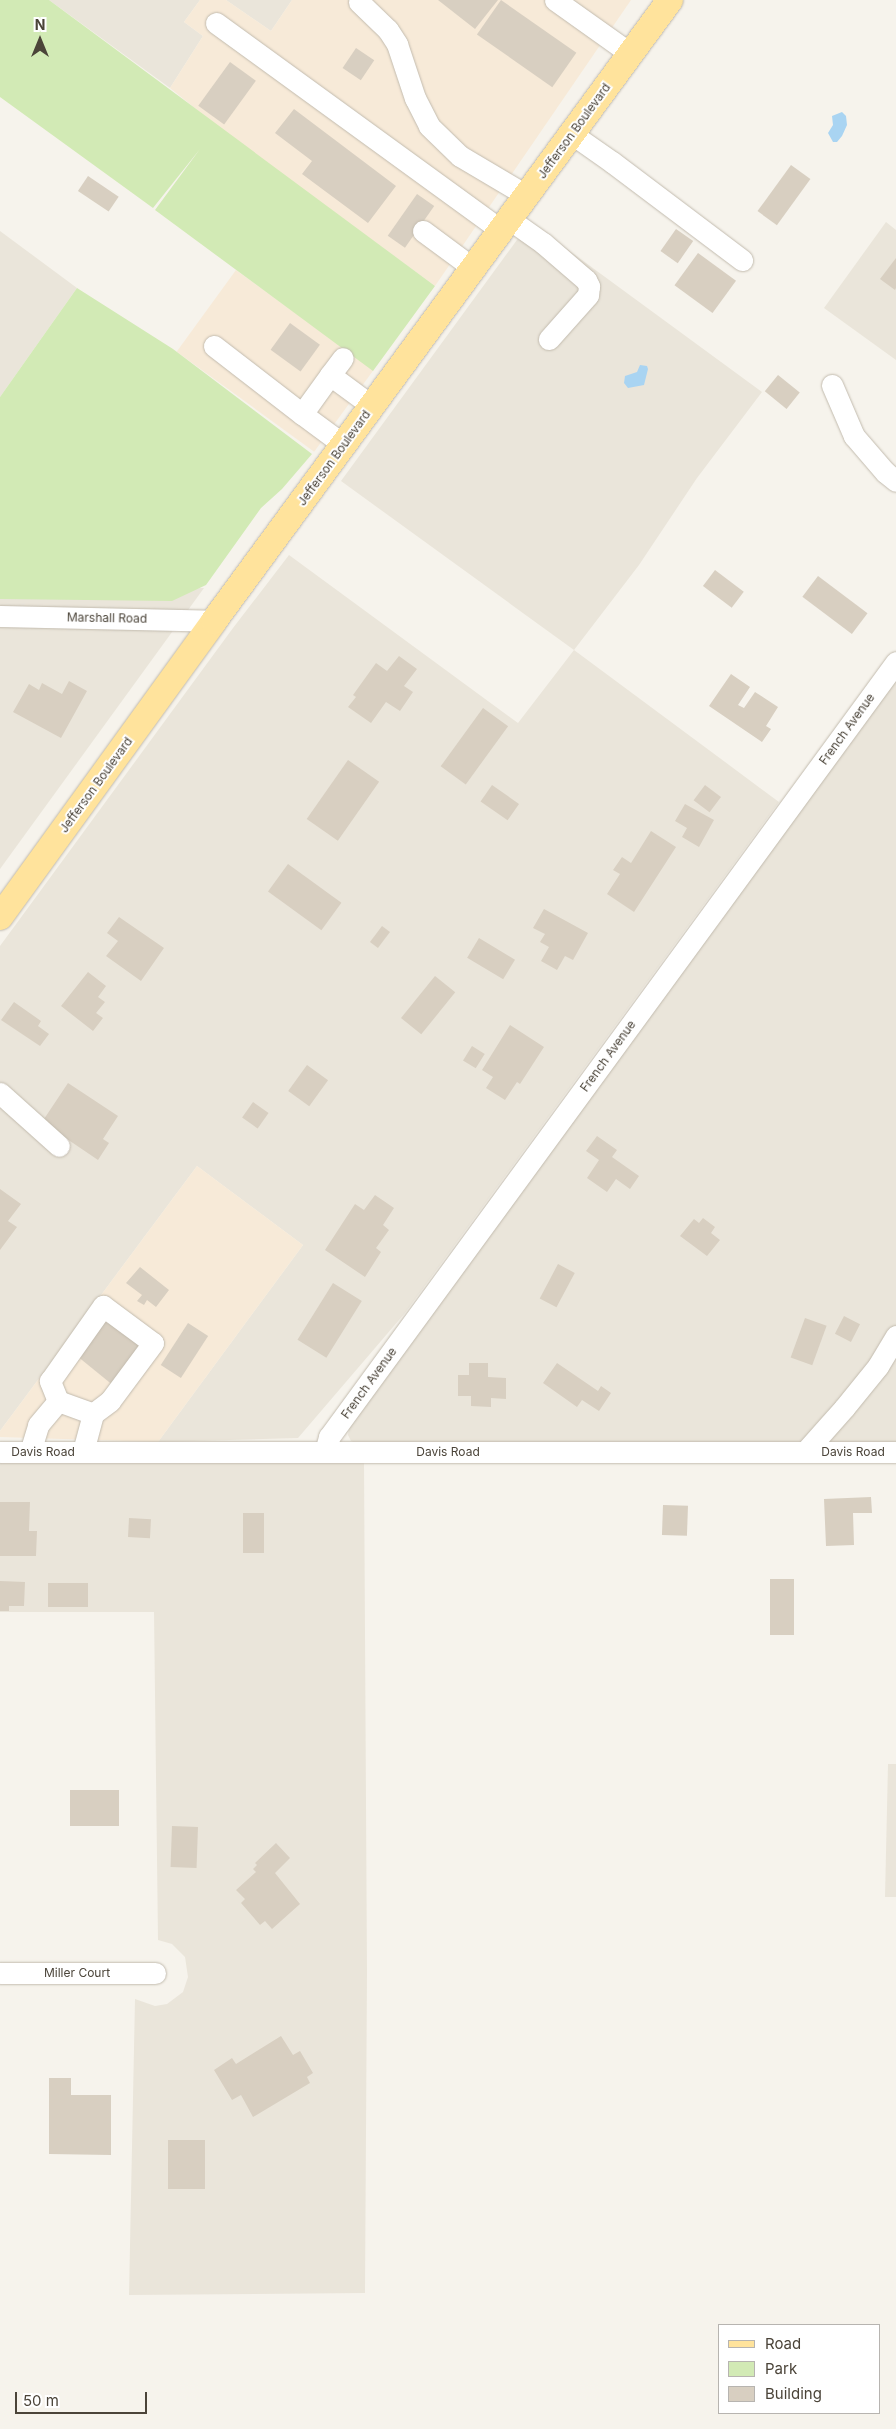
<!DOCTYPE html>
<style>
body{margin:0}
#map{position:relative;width:896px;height:2429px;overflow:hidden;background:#f6f3ec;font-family:Inter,sans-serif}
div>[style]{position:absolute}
.residential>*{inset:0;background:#eae5da}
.commercial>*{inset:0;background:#f7ead8;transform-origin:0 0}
.green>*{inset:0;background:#d2eab5}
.water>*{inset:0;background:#a9d4f2}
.building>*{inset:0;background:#d8cfc1;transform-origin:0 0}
.roads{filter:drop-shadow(0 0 1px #c2bbae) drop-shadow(0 0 1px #c2bbae)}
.minor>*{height:21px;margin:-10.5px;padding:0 10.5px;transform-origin:10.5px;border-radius:10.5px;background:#fff}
.major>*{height:26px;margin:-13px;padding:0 13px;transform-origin:13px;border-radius:13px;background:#ffe39c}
span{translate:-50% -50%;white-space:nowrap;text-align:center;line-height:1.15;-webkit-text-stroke:4px #fff;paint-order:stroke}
.street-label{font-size:12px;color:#4b4439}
.legend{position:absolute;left:718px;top:2324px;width:162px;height:90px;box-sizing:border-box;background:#fff;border:1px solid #b7b4b0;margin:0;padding:6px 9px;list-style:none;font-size:15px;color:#4b4439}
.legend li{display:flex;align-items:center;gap:10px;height:25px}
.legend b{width:25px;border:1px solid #b7b4b0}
.north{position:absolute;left:15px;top:15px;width:50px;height:50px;-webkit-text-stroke:4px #fff;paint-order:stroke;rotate:0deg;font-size:14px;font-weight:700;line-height:20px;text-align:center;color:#4b4439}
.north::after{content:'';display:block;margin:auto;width:18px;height:22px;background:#4b4439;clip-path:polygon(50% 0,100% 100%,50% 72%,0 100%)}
.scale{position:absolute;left:15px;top:2392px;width:132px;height:22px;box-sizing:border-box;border:2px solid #4b4439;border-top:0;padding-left:6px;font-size:15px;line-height:18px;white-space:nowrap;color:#4b4439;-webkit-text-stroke:4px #fff;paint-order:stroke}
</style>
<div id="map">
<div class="residential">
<i style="clip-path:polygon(49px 0,200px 0,184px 22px,203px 36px,170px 88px)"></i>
<i style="clip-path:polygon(226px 0,292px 0,271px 31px)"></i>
<i style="clip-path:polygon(530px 222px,762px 392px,697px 478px,639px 565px,574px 650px,779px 802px,405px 1313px,298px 1438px,158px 1442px,303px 1245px,197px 1166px,0 1431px,0 946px,233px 628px,289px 555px,518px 723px,574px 650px,341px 481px)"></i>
<i style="clip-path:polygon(886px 222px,896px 230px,896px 360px,824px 308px)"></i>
<i style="clip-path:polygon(0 231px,77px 288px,0 397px)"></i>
<i style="clip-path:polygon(204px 588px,0 869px,0 594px)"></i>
<i style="clip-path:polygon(896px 673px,896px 1442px,356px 1443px,351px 1441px,348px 1435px,350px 1423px)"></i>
<i style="clip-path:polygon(0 1461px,364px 1462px,367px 1972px,365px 2293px,129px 2295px,135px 1999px,155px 2006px,167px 2004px,183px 1992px,188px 1977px,185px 1957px,172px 1944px,158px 1940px,154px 1612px,0 1612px)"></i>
<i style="clip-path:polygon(888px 1764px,896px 1764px,896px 1897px,885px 1897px)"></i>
</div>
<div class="commercial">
<i style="clip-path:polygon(200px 0,226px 0,271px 31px,292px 0,631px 0,435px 286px,217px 126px,170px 88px,203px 36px,184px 22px)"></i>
<i style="left:236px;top:270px;width:170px;height:101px;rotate:36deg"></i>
<i style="clip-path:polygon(197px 1166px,303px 1245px,158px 1442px,0 1437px,0 1431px)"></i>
</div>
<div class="green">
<i style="clip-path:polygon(0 0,49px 0,435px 286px,373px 371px,155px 210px,200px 149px,153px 208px,0 97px)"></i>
<i style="clip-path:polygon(77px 288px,173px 349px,312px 454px,282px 489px,261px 508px,206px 585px,172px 601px,0 599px,0 397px)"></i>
</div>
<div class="water">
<i style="clip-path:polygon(842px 112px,846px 116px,847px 125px,842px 136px,837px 142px,833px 142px,828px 133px,833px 125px,832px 116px)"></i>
<i style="clip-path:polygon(640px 365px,647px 366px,648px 369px,644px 385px,628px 388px,624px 383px,625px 376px,637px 372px)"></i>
</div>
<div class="building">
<i style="clip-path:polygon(438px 0,498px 0,475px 29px)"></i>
<i style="left:501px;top:0;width:92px;height:42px;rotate:35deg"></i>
<i style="left:356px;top:48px;width:22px;height:24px;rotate:34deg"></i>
<i style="left:230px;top:62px;width:32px;height:54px;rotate:36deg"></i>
<i style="clip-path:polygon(294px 109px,396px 186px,368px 223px,302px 174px,312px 161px,275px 133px)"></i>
<i style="left:791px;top:165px;width:24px;height:57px;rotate:36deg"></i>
<i style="left:88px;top:176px;width:37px;height:18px;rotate:34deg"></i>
<i style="left:417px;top:194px;width:21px;height:51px;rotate:35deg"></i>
<i style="left:676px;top:229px;width:21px;height:27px;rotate:35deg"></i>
<i style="left:698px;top:253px;width:47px;height:40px;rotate:36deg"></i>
<i style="clip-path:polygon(896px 258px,896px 288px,895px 290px,880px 279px)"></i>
<i style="left:290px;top:323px;width:37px;height:33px;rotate:36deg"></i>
<i style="left:778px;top:375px;width:28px;height:21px;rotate:39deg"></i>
<i style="left:715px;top:570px;width:36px;height:20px;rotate:37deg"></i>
<i style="left:818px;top:576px;width:62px;height:26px;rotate:37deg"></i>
<i style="clip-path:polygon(399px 656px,417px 669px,404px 686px,413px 692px,400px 711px,386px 702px,371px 723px,348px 707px,356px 697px,353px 695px,376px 663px,387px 671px)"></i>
<i style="clip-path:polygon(731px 674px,750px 687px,738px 705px,744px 708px,755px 692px,778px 707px,766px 726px,771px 729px,762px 742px,709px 706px)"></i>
<i style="clip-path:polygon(69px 681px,87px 691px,61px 738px,13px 712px,29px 684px,39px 690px,42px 683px,62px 694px)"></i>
<i style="left:483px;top:708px;width:31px;height:72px;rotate:36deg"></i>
<i style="left:348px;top:760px;width:38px;height:72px;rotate:35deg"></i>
<i style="left:492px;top:785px;width:33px;height:20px;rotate:35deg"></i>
<i style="left:705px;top:785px;width:20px;height:19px;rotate:37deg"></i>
<i style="clip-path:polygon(685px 804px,714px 820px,699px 847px,682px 837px,687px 828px,675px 821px)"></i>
<i style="clip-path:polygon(651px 831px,676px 847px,634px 912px,607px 894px,620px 874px,613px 870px,622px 857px,631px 863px)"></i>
<i style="left:288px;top:864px;width:66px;height:34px;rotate:36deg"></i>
<i style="clip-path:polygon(544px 909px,588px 933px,573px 960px,565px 956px,557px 970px,541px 961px,549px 947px,540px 942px,545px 934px,533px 928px)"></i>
<i style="clip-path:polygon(119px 917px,164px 948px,141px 981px,106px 956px,118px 941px,107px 933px)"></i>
<i style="left:382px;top:926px;width:10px;height:20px;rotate:37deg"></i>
<i style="left:479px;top:938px;width:42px;height:23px;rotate:31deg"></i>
<i style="clip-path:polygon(88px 972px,106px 986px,98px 997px,105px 1002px,96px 1013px,103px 1018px,93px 1031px,61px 1006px)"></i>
<i style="left:435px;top:976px;width:26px;height:54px;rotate:39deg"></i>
<i style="clip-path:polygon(14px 1002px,41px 1021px,38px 1026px,49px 1034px,40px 1046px,1px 1020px)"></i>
<i style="clip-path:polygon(510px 1025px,544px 1047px,520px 1084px,517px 1082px,505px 1100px,486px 1088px,493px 1077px,482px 1070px)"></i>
<i style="left:472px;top:1046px;width:15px;height:17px;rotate:32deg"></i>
<i style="left:307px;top:1065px;width:26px;height:32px;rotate:36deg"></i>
<i style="clip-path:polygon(68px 1083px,118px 1116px,103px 1139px,109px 1143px,98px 1160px,42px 1122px)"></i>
<i style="left:253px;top:1102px;width:19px;height:19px;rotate:35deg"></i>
<i style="clip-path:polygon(597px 1136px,617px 1150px,612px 1157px,639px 1176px,630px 1189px,616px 1179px,607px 1192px,587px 1178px,599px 1160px,586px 1151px)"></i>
<i style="clip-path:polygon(0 1189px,21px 1204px,8px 1221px,17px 1227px,0 1250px)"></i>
<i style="clip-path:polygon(375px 1195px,394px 1208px,383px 1225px,389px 1230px,376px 1248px,381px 1252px,365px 1277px,325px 1250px,355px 1204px,364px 1210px)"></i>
<i style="clip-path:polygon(703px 1218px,715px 1227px,711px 1233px,720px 1240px,707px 1256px,680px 1236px,694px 1219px,699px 1223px)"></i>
<i style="left:558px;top:1264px;width:19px;height:39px;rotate:28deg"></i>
<i style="clip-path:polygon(140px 1267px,169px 1290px,156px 1307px,147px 1300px,144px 1305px,137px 1301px,142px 1295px,126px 1283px)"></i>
<i style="left:333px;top:1283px;width:34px;height:67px;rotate:32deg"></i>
<i style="left:103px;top:1314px;width:51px;height:49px;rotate:39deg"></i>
<i style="left:844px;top:1316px;width:18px;height:20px;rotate:27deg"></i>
<i style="left:805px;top:1318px;width:23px;height:42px;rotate:20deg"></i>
<i style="left:188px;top:1323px;width:24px;height:50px;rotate:33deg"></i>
<i style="clip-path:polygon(469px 1363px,488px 1363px,488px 1377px,506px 1378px,506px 1399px,491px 1398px,491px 1407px,471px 1406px,471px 1396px,458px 1396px,458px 1375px,469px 1375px)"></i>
<i style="clip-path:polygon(557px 1363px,598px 1391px,601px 1386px,611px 1393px,599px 1411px,582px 1400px,577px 1407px,543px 1383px)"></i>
<i style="clip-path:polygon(871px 1497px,872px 1513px,853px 1513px,854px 1545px,826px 1546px,824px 1499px)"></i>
<i style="clip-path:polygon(0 1502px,30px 1502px,29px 1531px,37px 1531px,36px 1556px,0 1556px)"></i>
<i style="left:663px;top:1505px;width:25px;height:30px;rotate:2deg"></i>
<i style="left:243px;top:1513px;width:21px;height:40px"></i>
<i style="left:129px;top:1518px;width:22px;height:19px;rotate:3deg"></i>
<i style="left:770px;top:1579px;width:24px;height:56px"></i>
<i style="clip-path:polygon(0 1581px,25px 1582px,24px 1606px,9px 1606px,9px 1611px,0 1611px)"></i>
<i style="left:48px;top:1583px;width:40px;height:24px"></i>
<i style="left:70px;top:1790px;width:49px;height:36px"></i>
<i style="left:172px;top:1826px;width:26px;height:41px;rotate:2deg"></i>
<i style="clip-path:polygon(276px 1843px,290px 1858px,275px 1873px,300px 1904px,272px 1929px,265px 1921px,260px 1925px,241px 1903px,245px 1899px,236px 1890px,256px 1872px,253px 1869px,257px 1865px,255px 1863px)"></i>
<i style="clip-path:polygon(281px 2036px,293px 2055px,300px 2051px,313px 2073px,307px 2077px,310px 2083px,253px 2117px,241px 2095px,232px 2100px,214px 2070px,232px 2058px,236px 2064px)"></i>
<i style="clip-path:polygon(49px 2078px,71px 2078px,71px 2095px,111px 2095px,111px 2155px,49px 2154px)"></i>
<i style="left:168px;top:2140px;width:37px;height:49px"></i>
</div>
<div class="roads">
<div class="minor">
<i style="left:555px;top:0;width:93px;rotate:35.4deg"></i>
<i style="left:359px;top:2px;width:40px;rotate:44deg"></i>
<i style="left:388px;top:30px;width:17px;rotate:57deg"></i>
<i style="left:397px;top:44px;width:57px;rotate:71.6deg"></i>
<i style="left:415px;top:98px;width:31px;rotate:63deg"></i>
<i style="left:429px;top:126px;width:43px;rotate:44.1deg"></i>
<i style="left:460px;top:156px;width:77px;rotate:30.6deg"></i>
<i style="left:216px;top:23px;width:352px;rotate:36deg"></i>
<i style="left:572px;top:134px;width:49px;rotate:35deg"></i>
<i style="left:612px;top:162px;width:163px;rotate:37deg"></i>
<i style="left:509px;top:219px;width:42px;rotate:35.2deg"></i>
<i style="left:543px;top:243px;width:57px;rotate:40.7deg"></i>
<i style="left:586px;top:280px;width:7px;rotate:63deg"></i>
<i style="left:589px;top:286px;width:9px;rotate:96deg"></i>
<i style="left:588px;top:295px;width:59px;rotate:131.6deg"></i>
<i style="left:423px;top:231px;width:62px;rotate:36.5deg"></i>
<i style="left:214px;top:346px;width:111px;rotate:37.7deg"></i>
<i style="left:330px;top:375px;width:21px;rotate:-53deg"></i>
<i style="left:832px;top:385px;width:56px;rotate:66.7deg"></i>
<i style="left:854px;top:436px;width:48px;rotate:49.3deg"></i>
<i style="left:885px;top:472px;width:14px;rotate:39deg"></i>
<i style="left:344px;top:445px;width:52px;rotate:-143.6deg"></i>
<i style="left:302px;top:414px;width:48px;rotate:-54.3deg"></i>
<i style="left:330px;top:375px;width:52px;rotate:36.4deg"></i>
<i style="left:0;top:616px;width:214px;rotate:1.3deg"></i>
<i style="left:0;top:1093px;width:79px;rotate:41.9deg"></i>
<i style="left:58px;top:1401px;width:22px;rotate:-112deg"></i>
<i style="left:50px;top:1381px;width:92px;rotate:-54.8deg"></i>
<i style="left:103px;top:1306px;width:62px;rotate:36.5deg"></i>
<i style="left:153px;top:1343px;width:72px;rotate:126.6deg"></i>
<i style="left:110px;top:1401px;width:21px;rotate:143deg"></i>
<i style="left:0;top:1452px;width:896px"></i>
<i style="left:30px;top:1452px;width:28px;rotate:-73deg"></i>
<i style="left:38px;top:1425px;width:31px;rotate:-50deg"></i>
<i style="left:58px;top:1401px;width:37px;rotate:20deg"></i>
<i style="left:93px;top:1414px;width:39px;rotate:105deg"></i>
<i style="left:325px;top:1452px;width:16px;rotate:-75deg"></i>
<i style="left:329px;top:1437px;width:960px;rotate:-53.81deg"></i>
<i style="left:805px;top:1452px;width:59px;rotate:-48.4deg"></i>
<i style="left:844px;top:1408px;width:54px;rotate:-51deg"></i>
<i style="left:878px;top:1366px;width:35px;rotate:-59deg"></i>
<i style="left:0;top:1973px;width:155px"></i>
</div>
<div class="major">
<i style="left:0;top:917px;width:365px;rotate:-54.1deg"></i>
<i style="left:214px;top:621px;width:770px;rotate:-53.71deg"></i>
</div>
</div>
<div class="street-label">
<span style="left:574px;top:131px;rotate:-54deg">Jefferson Boulevard</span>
<span style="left:334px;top:458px;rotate:-54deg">Jefferson Boulevard</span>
<span style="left:107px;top:618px;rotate:1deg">Marshall Road</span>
<span style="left:847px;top:729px;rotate:-54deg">French Avenue</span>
<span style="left:96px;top:785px;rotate:-54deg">Jefferson Boulevard</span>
<span style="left:608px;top:1056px;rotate:-54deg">French Avenue</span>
<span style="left:369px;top:1383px;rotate:-54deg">French Avenue</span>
<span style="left:43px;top:1452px">Davis Road</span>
<span style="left:448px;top:1452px">Davis Road</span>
<span style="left:853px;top:1452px">Davis Road</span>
<span style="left:77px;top:1973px">Miller Court</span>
</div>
<ul class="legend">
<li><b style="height:6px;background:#ffe39c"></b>Road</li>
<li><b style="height:14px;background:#d2eab5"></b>Park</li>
<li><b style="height:14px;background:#d8cfc1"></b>Building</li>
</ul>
<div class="north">N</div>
<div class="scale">50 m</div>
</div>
